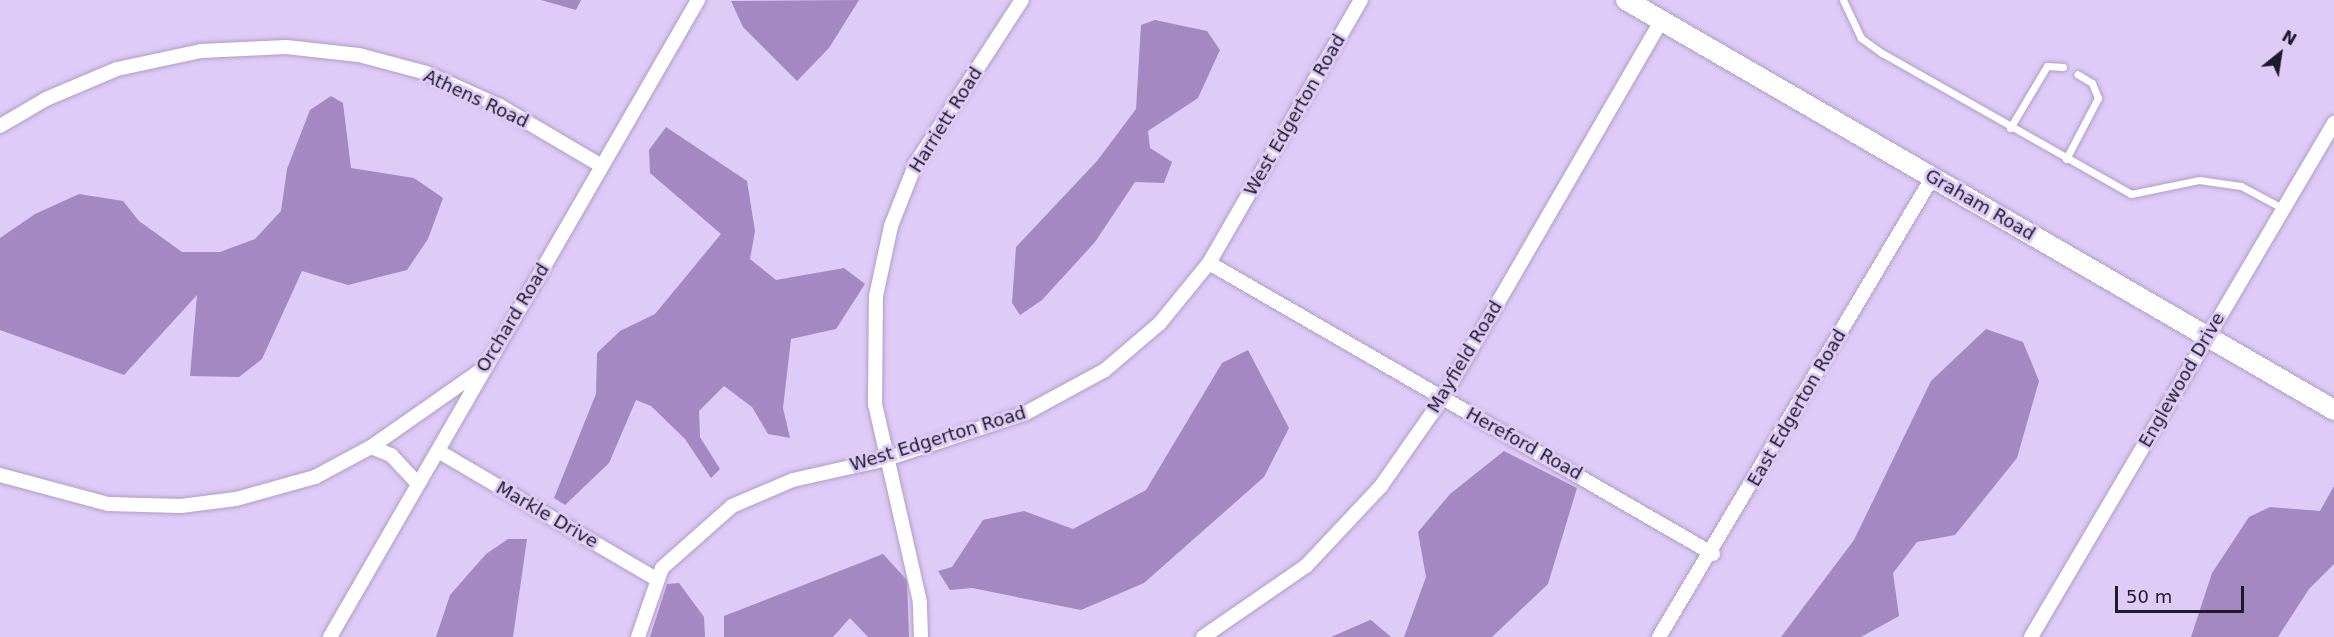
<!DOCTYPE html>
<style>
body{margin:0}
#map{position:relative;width:2334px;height:637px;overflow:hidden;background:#decbf7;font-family:"DejaVu Sans",sans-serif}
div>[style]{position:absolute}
.forest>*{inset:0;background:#a388c2}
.roads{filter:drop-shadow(0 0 2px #b19ec8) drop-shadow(0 0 2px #b19ec8)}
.lane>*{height:7px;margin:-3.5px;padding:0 3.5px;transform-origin:3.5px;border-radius:3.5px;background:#fff}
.street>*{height:14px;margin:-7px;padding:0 7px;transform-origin:7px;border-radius:7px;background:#fff}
.secondary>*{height:20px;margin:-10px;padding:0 10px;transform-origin:10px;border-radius:10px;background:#fff}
span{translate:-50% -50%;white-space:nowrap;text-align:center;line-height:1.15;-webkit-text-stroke:6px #decbf7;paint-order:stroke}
.street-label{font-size:18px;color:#201929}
.north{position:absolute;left:2250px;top:24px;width:60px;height:60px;-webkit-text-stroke:4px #decbf7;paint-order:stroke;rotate:30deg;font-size:16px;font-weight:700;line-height:24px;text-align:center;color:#201929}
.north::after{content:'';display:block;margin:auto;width:21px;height:27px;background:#201929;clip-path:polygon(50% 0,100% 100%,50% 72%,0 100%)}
.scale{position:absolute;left:2115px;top:586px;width:129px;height:27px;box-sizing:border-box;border:3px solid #201929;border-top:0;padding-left:8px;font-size:18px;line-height:21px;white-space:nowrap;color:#201929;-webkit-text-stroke:4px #decbf7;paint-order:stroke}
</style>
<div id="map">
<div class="forest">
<i style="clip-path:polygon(541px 0,581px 0,576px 10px)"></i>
<i style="clip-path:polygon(859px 0,829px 48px,797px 81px,743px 27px,731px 1px)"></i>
<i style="clip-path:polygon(1155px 20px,1207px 31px,1220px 50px,1198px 98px,1148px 131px,1150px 148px,1172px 162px,1164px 183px,1135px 182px,1095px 242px,1042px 300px,1020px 315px,1012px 303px,1016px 247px,1097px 161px,1136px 109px,1141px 25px)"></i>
<i style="clip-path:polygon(331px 96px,343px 103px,351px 168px,414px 178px,443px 198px,428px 239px,407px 270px,348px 285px,302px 271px,262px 359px,239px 377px,190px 376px,197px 295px,124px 375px,0 330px,0 238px,35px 214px,79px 194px,123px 201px,139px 221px,182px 252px,220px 252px,255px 239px,281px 211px,287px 169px,310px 110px)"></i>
<i style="clip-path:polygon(666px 127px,747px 181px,755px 231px,750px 259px,776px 280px,844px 268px,865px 284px,836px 329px,791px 339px,783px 408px,790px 438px,768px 434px,752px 407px,724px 386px,699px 411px,700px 437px,720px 469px,711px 478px,685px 439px,651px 406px,636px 400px,609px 463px,565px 505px,554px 498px,596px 394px,597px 353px,620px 331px,655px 314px,721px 234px,650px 173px,649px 150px)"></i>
<i style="clip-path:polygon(1986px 329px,2023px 342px,2039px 381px,2017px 458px,1955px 535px,1917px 542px,1893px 573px,1899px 616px,1861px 637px,1781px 637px,1854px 540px,1931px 381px)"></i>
<i style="clip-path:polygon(1248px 350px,1289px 428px,1264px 477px,1144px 583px,1081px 610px,972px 588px,950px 590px,938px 571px,952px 567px,983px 520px,1024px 511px,1073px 529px,1146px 490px,1222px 363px)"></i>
<i style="clip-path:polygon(1504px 451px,1577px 488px,1548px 584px,1492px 637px,1404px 637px,1426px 577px,1418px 532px,1450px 494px)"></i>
<i style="clip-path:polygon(2334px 486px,2334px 564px,2309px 589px,2278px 637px,2191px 637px,2212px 573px,2249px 517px,2270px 507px,2320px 511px)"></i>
<i style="clip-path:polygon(508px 539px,527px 539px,513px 637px,436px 637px,450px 595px,486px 554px)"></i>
<i style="clip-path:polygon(883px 554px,907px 580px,909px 637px,868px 637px,850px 618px,833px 637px,724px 637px,724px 616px)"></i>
<i style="clip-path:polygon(679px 583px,704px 617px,705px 637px,650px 637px,667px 584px)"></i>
<i style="clip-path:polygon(1371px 620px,1391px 637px,1331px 637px,1370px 620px)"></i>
</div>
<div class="roads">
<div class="lane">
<i style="left:1843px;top:0;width:42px;rotate:64.7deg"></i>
<i style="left:1861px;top:38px;width:26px;rotate:36deg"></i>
<i style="left:1882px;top:53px;width:286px;rotate:29.5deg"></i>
<i style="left:2131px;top:194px;width:69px;rotate:-11.6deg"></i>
<i style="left:2199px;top:180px;width:42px;rotate:8.1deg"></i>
<i style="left:2241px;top:186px;width:49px;rotate:28.1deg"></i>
<i style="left:2010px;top:128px;width:72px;rotate:-59.2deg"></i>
<i style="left:2047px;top:66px;width:16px;rotate:4deg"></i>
<i style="left:2066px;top:159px;width:69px;rotate:-62.3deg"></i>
<i style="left:2098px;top:98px;width:16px;rotate:-112deg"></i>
<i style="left:2092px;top:83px;width:17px;rotate:-149deg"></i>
</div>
<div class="street">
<i style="left:0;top:126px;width:53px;rotate:-30.4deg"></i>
<i style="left:46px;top:99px;width:77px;rotate:-22.9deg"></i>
<i style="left:117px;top:69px;width:86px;rotate:-12.1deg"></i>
<i style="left:201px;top:51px;width:85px;rotate:-2.7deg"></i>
<i style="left:286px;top:47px;width:73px;rotate:6.3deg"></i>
<i style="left:359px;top:55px;width:69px;rotate:15deg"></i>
<i style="left:426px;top:73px;width:81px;rotate:24deg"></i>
<i style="left:500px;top:106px;width:116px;rotate:30.5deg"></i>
<i style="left:1209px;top:263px;width:582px;rotate:30deg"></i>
<i style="left:371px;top:447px;width:22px;rotate:22deg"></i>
<i style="left:391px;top:455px;width:40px;rotate:47deg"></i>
<i style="left:438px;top:451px;width:253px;rotate:30.4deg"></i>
<i style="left:0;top:475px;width:112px;rotate:15deg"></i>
<i style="left:108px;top:504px;width:73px;rotate:1.6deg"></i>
<i style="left:181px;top:506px;width:55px;rotate:-7.3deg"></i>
<i style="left:236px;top:499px;width:82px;rotate:-15.6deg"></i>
<i style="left:315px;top:477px;width:64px;rotate:-28.2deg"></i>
<i style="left:371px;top:447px;width:131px;rotate:-35deg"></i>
<i style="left:330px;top:637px;width:736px;rotate:-59.98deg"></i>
<i style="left:638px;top:637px;width:73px;rotate:-70.8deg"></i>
<i style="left:662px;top:568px;width:94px;rotate:-41.5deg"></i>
<i style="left:732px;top:506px;width:66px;rotate:-23.1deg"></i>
<i style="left:793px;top:480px;width:95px;rotate:-12.7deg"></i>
<i style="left:886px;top:459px;width:145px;rotate:-18.1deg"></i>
<i style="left:1024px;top:414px;width:92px;rotate:-28.5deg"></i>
<i style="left:1105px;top:370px;width:72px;rotate:-40.5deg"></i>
<i style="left:1160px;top:323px;width:77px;rotate:-50.8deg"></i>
<i style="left:1209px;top:263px;width:304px;rotate:-60deg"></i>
<i style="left:921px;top:637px;width:35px;rotate:-92deg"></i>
<i style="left:920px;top:602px;width:203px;rotate:-102.8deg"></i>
<i style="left:875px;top:404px;width:108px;rotate:-89.5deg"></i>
<i style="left:876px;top:296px;width:72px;rotate:-77.9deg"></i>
<i style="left:891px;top:226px;width:68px;rotate:-68.4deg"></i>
<i style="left:916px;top:163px;width:194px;rotate:-57deg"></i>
<i style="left:1203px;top:637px;width:125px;rotate:-34.6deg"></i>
<i style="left:1306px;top:566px;width:110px;rotate:-46.8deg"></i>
<i style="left:1381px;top:486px;width:106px;rotate:-55deg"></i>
<i style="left:1442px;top:399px;width:438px;rotate:-59.9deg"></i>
<i style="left:1659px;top:637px;width:534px;rotate:-59.26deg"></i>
<i style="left:2031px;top:637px;width:597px;rotate:-59.48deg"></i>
</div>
<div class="secondary">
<i style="left:1626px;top:0;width:818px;rotate:30.07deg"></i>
</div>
</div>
<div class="street-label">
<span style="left:476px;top:99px;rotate:25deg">Athens Road</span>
<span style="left:1295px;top:115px;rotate:-60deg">West Edgerton Road</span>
<span style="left:946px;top:120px;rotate:-58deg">Harriett Road</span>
<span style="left:1980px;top:205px;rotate:30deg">Graham Road</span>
<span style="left:513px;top:318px;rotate:-59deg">Orchard Road</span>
<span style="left:1465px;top:357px;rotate:-59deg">Mayfield Road</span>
<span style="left:2182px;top:380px;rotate:-60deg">Englewood Drive</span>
<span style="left:1797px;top:408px;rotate:-60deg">East Edgerton Road</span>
<span style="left:938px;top:439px;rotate:-17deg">West Edgerton Road</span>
<span style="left:1524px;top:444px;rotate:29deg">Hereford Road</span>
<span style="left:547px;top:515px;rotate:30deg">Markle Drive</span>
</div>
<div class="north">N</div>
<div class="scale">50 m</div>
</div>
